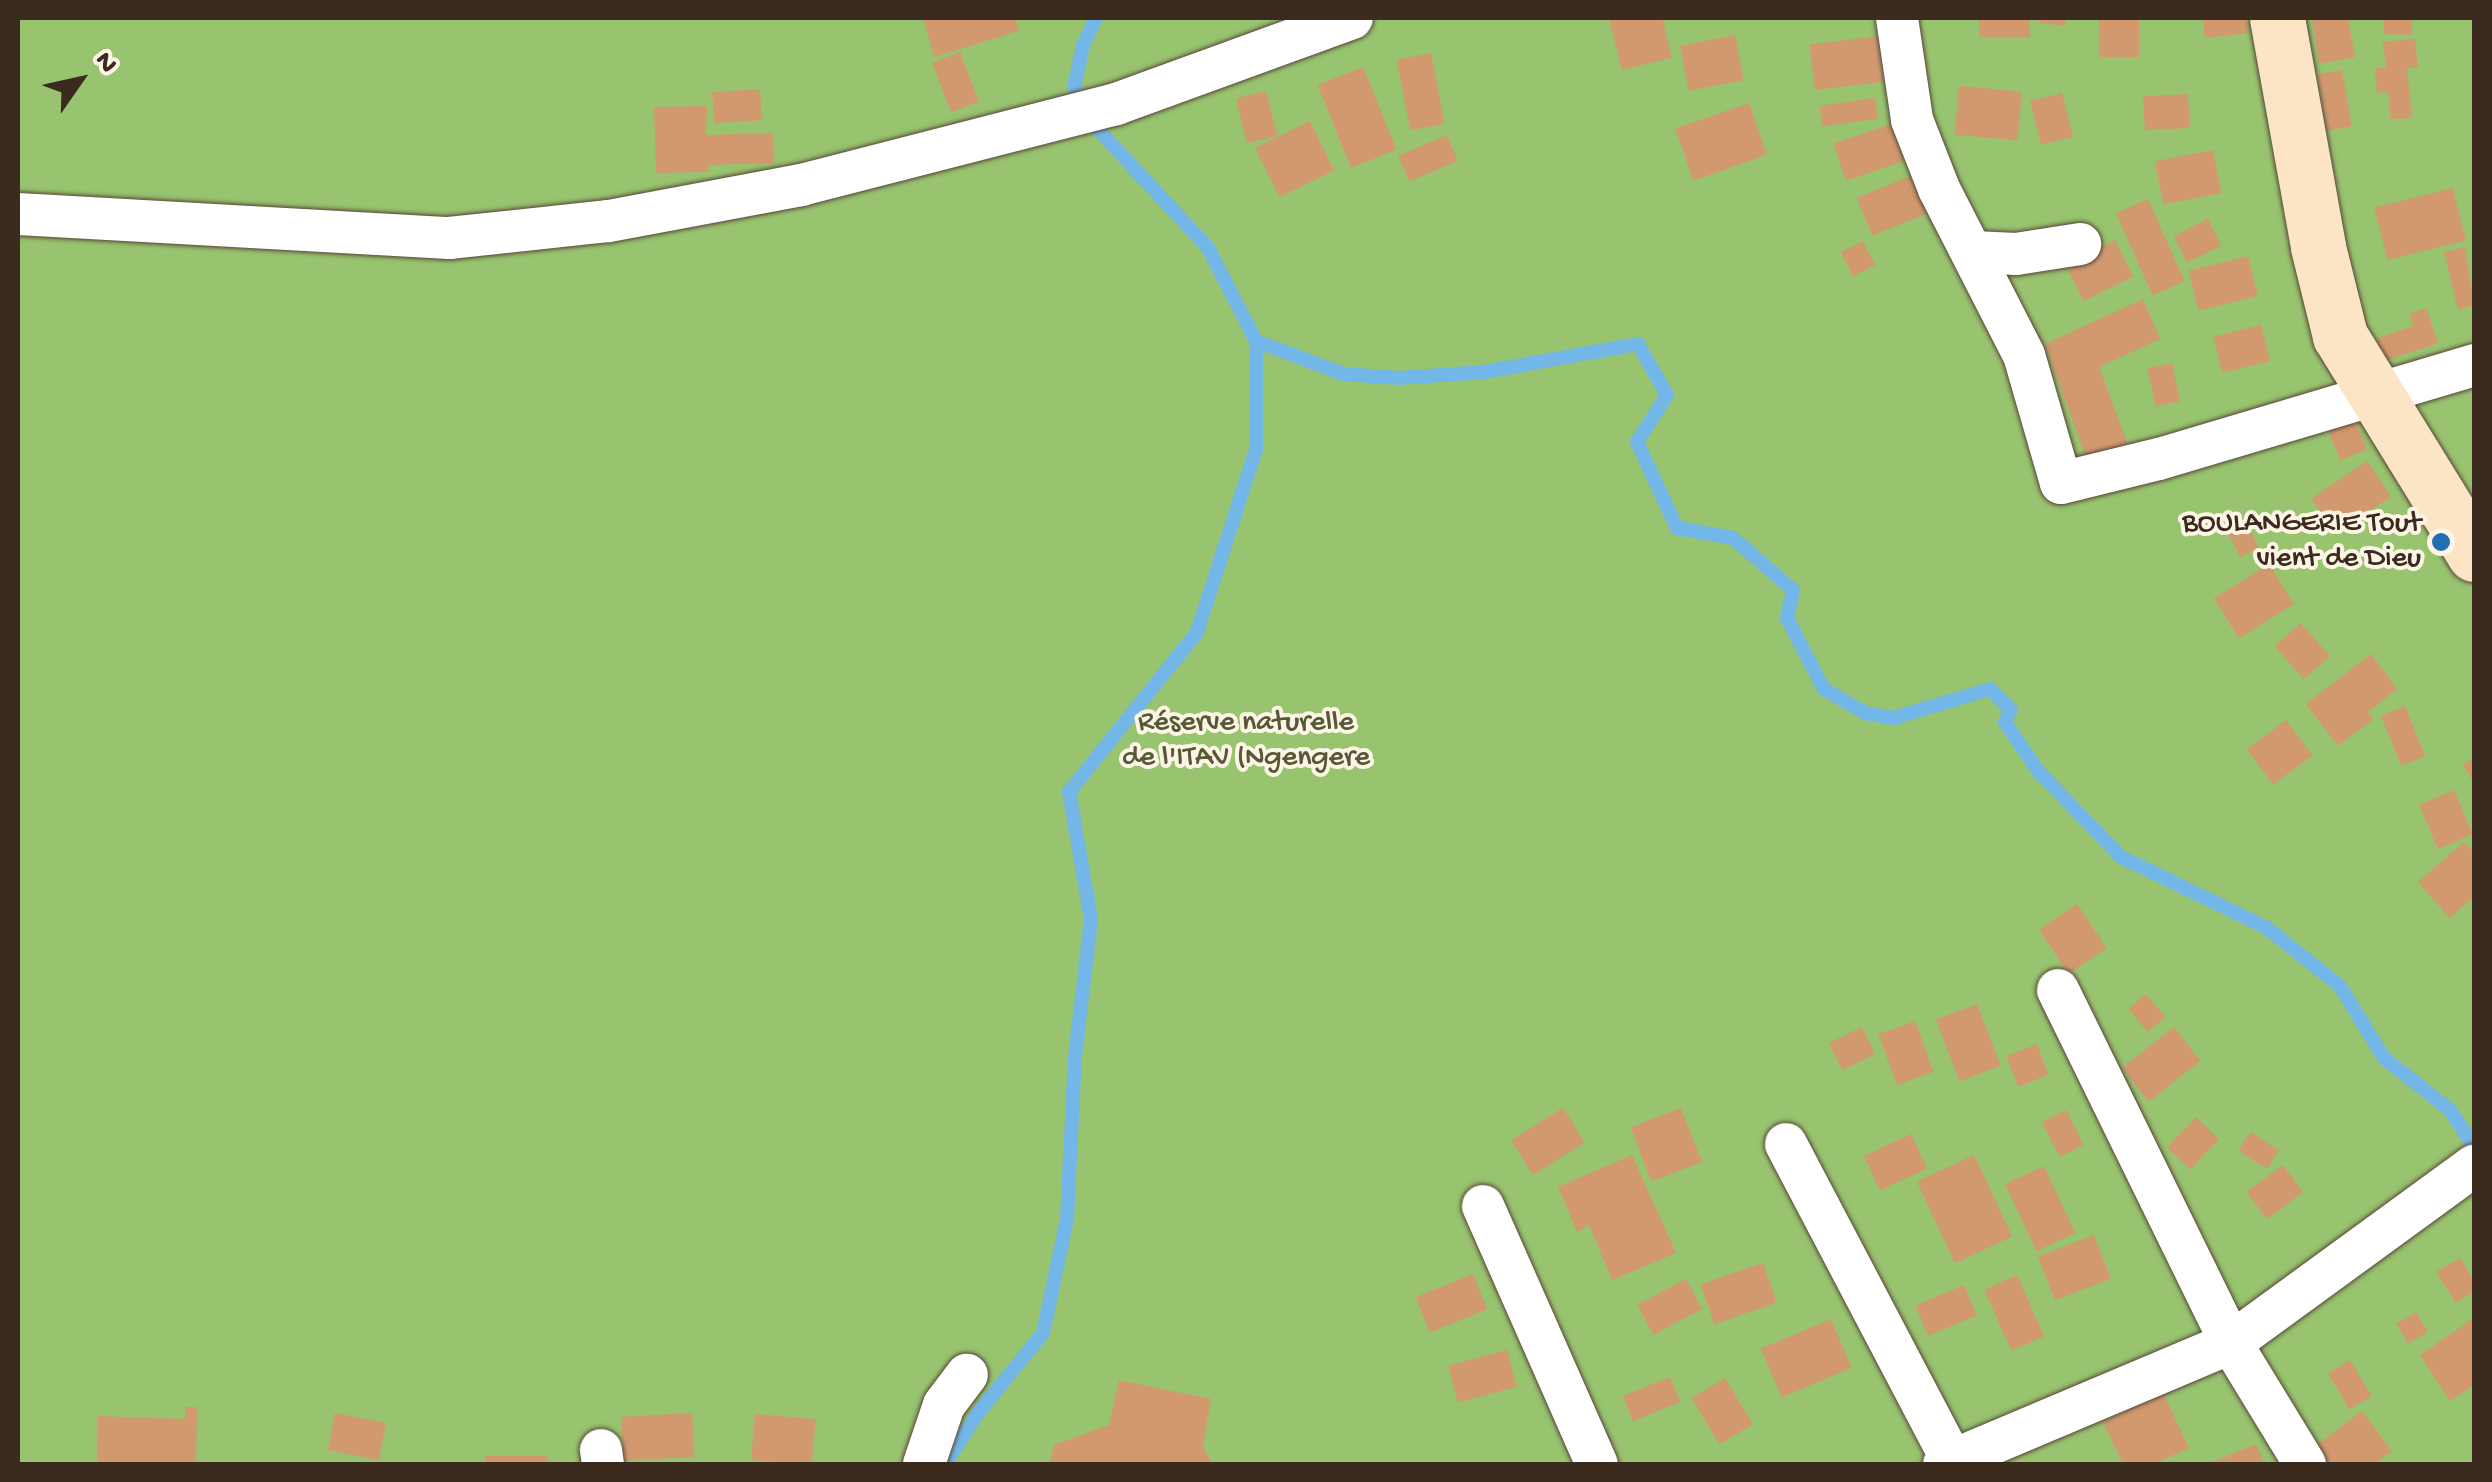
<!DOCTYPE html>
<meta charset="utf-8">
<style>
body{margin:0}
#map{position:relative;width:2492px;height:1482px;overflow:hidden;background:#f5e5cb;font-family:"Gochi Hand",sans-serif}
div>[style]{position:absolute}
.green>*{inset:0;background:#98c36f;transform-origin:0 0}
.stream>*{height:14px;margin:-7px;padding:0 7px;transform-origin:7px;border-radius:7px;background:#73b7e9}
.building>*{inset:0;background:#d2996e;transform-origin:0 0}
.roads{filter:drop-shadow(0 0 2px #574638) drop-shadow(0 0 2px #574638)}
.street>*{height:42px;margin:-21px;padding:0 21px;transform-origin:21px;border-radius:21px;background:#fff}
.secondary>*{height:55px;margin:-27.5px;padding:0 27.5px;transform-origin:27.5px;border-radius:27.5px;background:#fce5c4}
.dots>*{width:28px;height:28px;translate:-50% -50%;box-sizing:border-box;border:5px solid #fcf5e5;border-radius:50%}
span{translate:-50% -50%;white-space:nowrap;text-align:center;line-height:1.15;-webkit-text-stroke:8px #fcf5e5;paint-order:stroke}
.poi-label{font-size:30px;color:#3b2a1e}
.right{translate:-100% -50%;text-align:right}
.park-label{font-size:30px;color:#575836}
.frame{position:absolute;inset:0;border:20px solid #3b2a1e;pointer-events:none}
.north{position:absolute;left:30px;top:30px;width:100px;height:100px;-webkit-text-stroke:8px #fcf5e5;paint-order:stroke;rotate:56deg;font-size:28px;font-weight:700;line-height:40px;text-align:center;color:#3b2a1e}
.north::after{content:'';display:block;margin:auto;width:35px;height:45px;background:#3b2a1e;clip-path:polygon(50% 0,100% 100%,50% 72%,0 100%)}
</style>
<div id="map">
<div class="green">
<i style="left:18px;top:18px;width:2456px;height:1446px"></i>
</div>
<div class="stream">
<i style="left:1256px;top:341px;width:94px;rotate:20.6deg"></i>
<i style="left:1344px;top:374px;width:55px;rotate:4.2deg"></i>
<i style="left:1399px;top:378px;width:85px;rotate:-4deg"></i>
<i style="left:1484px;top:372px;width:157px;rotate:-10.3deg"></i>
<i style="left:1638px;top:344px;width:59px;rotate:60.4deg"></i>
<i style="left:1667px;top:395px;width:56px;rotate:122.6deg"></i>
<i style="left:1637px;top:442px;width:95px;rotate:65.1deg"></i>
<i style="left:1677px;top:528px;width:57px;rotate:10.1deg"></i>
<i style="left:1733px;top:538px;width:79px;rotate:40.9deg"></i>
<i style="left:1793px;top:590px;width:29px;rotate:102deg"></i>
<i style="left:1787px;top:618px;width:80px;rotate:62.5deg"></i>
<i style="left:1824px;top:689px;width:48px;rotate:30.3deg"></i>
<i style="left:1865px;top:713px;width:28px;rotate:10deg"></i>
<i style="left:1893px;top:718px;width:101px;rotate:-16.6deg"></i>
<i style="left:1990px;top:689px;width:29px;rotate:44deg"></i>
<i style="left:2011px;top:709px;width:14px;rotate:115deg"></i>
<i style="left:2005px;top:722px;width:59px;rotate:56deg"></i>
<i style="left:2038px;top:771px;width:120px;rotate:46deg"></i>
<i style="left:2121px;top:857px;width:162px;rotate:25.9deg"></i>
<i style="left:2267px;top:928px;width:93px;rotate:38.5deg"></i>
<i style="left:2340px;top:986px;width:84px;rotate:58.6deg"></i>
<i style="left:2384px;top:1058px;width:84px;rotate:38.2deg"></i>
<i style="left:2450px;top:1110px;width:44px;rotate:57deg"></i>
<i style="left:945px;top:1464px;width:61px;rotate:-57.1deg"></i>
<i style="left:978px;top:1413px;width:103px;rotate:-50.9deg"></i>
<i style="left:1043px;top:1333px;width:116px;rotate:-78.1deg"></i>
<i style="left:1067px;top:1219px;width:163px;rotate:-87.2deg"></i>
<i style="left:1075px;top:1056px;width:138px;rotate:-83.3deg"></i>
<i style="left:1091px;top:919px;width:129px;rotate:-99.8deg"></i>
<i style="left:1069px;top:792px;width:205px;rotate:-51.3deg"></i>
<i style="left:1197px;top:632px;width:192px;rotate:-72.1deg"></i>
<i style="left:1256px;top:449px;width:108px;rotate:-90deg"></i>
<i style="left:1256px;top:341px;width:105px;rotate:-117.3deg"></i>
<i style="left:1208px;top:248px;width:163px;rotate:-132.8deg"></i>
<i style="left:1097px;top:128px;width:47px;rotate:-119.3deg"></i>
<i style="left:1074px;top:87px;width:43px;rotate:-77.9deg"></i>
<i style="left:1083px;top:45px;width:30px;rotate:-64deg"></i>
</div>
<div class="building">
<i style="clip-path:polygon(923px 18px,1015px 18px,1019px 31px,934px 57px)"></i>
<i style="clip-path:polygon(1609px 18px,1662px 18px,1672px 58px,1622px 70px)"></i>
<i style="left:1979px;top:18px;width:51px;height:19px"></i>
<i style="clip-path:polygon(2039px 18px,2066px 18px,2065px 26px,2039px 23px)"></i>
<i style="left:2099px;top:18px;width:40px;height:39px"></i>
<i style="clip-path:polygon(2203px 18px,2246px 18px,2248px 33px,2205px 38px)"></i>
<i style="clip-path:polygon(2312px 18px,2348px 18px,2355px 57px,2319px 64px)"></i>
<i style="left:2384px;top:18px;width:28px;height:16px;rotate:2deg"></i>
<i style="left:1735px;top:35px;width:46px;height:56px;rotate:79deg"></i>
<i style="left:1878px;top:36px;width:46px;height:69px;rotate:83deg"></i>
<i style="clip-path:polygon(2415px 39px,2418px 67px,2407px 68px,2412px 118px,2391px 119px,2388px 92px,2377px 93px,2375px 69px,2386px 67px,2383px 42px)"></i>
<i style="left:960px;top:52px;width:53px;height:30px;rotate:69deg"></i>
<i style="left:1431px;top:53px;width:72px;height:35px;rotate:79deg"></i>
<i style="left:1363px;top:67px;width:89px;height:49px;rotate:68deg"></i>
<i style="left:2342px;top:70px;width:57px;height:25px;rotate:80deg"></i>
<i style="left:1959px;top:86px;width:63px;height:49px;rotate:5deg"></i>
<i style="left:760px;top:89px;width:31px;height:48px;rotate:86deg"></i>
<i style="left:1266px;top:91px;width:46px;height:31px;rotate:76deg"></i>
<i style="left:2062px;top:93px;width:45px;height:33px;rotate:76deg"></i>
<i style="left:2188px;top:94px;width:34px;height:45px;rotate:87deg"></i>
<i style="left:1875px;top:98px;width:21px;height:56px;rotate:82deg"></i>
<i style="left:1749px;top:103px;width:55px;height:78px;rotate:71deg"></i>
<i style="clip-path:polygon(707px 106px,706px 135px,773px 133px,774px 163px,708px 165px,709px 172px,656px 173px,654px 107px)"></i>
<i style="left:1310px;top:121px;width:55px;height:61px;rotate:64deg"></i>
<i style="left:1891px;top:124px;width:39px;height:61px;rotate:71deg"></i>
<i style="left:1447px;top:135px;width:28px;height:53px;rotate:67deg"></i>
<i style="left:2213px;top:150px;width:44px;height:59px;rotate:79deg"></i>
<i style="left:1918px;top:173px;width:41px;height:66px;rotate:68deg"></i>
<i style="left:2453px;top:188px;width:54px;height:81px;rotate:76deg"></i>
<i style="left:2148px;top:199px;width:90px;height:35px;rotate:66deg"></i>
<i style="left:2208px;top:219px;width:30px;height:38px;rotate:64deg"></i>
<i style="left:2115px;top:240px;width:41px;height:55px;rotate:64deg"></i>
<i style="left:1863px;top:241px;width:27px;height:25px;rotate:63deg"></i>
<i style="clip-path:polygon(2465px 247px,2474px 305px,2458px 310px,2444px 252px)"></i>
<i style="left:2248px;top:256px;width:41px;height:61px;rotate:76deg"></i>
<i style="clip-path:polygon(2143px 299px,2160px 339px,2099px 367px,2128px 445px,2087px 460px,2045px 344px)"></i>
<i style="clip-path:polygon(2426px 308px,2438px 343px,2385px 361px,2377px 338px,2413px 326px,2409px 314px)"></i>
<i style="left:2261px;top:325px;width:37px;height:49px;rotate:76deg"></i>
<i style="left:2172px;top:363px;width:39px;height:25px;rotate:78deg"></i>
<i style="left:2354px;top:417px;width:35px;height:29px;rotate:68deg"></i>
<i style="left:2367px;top:461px;width:43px;height:67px;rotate:56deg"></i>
<i style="left:2245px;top:519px;width:32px;height:21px;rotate:64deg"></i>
<i style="left:2269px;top:564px;width:47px;height:65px;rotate:58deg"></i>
<i style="left:2301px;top:623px;width:44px;height:35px;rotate:49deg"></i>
<i style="clip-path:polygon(2371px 654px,2397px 689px,2368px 712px,2373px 719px,2338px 746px,2306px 704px)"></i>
<i style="left:2405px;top:706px;width:54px;height:26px;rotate:68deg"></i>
<i style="left:2286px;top:720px;width:44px;height:49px;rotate:53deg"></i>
<i style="clip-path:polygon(2474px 757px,2474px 783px,2463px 765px)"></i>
<i style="left:2454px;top:790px;width:48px;height:38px;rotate:67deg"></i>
<i style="clip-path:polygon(2464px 842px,2474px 853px,2474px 896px,2450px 918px,2418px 882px)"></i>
<i style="left:2077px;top:904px;width:53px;height:46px;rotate:56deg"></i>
<i style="left:2146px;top:994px;width:30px;height:23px;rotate:50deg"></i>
<i style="left:1977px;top:1004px;width:66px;height:44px;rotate:69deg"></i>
<i style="left:1915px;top:1021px;width:54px;height:39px;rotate:70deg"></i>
<i style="left:1862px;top:1027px;width:30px;height:37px;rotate:64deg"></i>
<i style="left:2174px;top:1027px;width:43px;height:66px;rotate:52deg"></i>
<i style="left:2037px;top:1044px;width:33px;height:33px;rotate:69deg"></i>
<i style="left:1563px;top:1108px;width:41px;height:61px;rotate:58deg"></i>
<i style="left:1681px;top:1108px;width:58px;height:54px;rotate:69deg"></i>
<i style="left:2066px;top:1110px;width:39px;height:27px;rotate:63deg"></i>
<i style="left:2196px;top:1117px;width:32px;height:42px;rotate:44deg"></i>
<i style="left:2250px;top:1132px;width:34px;height:22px;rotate:32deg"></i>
<i style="left:1911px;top:1134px;width:38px;height:52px;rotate:65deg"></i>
<i style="clip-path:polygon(1632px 1155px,1676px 1253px,1612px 1280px,1589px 1225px,1577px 1232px,1558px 1187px)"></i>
<i style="left:1974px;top:1155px;width:90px;height:63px;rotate:65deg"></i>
<i style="left:2283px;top:1165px;width:34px;height:45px;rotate:54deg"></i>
<i style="left:2044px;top:1166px;width:74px;height:43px;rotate:65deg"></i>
<i style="left:2094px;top:1235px;width:47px;height:60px;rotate:69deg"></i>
<i style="clip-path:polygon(2460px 1258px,2474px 1281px,2474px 1291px,2456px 1303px,2436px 1272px)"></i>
<i style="left:1763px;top:1263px;width:42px;height:66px;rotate:71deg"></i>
<i style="left:1473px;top:1274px;width:38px;height:62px;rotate:68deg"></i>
<i style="left:2017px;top:1275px;width:67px;height:36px;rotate:66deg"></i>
<i style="left:1686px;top:1279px;width:34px;height:55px;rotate:62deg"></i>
<i style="left:1964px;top:1285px;width:33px;height:53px;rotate:67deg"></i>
<i style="left:2416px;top:1312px;width:23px;height:23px;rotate:59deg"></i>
<i style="clip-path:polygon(2474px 1318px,2474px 1385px,2450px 1401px,2420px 1355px)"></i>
<i style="left:1831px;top:1319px;width:53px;height:76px;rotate:67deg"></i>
<i style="left:1507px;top:1350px;width:38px;height:61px;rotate:75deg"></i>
<i style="left:2350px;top:1360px;width:42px;height:26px;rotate:59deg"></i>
<i style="left:1670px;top:1377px;width:27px;height:51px;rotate:68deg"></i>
<i style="left:1725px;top:1378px;width:54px;height:39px;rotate:59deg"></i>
<i style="clip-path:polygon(1119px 1380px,1211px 1399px,1203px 1447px,1212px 1464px,1050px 1464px,1054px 1445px,1109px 1425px)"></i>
<i style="clip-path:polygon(2163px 1393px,2189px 1448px,2154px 1464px,2123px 1464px,2103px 1422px)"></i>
<i style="clip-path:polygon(185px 1407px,197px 1407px,196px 1464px,97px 1464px,98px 1416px,185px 1419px)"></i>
<i style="clip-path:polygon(2362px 1411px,2392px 1451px,2374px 1464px,2330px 1464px,2315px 1446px)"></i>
<i style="left:335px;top:1413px;width:52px;height:38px;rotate:11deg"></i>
<i style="left:692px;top:1413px;width:44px;height:71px;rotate:87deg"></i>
<i style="left:755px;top:1414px;width:61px;height:46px;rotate:5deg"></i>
<i style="clip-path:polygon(2256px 1444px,2265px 1464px,2208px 1464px)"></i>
<i style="left:485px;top:1456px;width:63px;height:8px"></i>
</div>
<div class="roads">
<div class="street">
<i style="left:1897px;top:18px;width:103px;rotate:81.6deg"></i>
<i style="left:1912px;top:120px;width:74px;rotate:68.6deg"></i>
<i style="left:1939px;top:189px;width:186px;rotate:62.9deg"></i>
<i style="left:2024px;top:355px;width:133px;rotate:73.9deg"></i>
<i style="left:2061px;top:483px;width:101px;rotate:-13.8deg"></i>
<i style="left:2159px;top:459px;width:329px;rotate:-16.6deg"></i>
<i style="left:18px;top:214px;width:432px;rotate:3.2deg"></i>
<i style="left:449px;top:238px;width:161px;rotate:-6.1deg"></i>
<i style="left:609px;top:221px;width:195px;rotate:-10.6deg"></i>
<i style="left:801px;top:185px;width:325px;rotate:-14.4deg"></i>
<i style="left:1116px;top:104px;width:251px;rotate:-20deg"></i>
<i style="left:1973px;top:252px;width:43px;rotate:2.7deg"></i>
<i style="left:2016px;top:254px;width:65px;rotate:-8.9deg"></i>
<i style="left:2058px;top:990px;width:393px;rotate:63.9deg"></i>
<i style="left:2231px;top:1343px;width:142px;rotate:58.6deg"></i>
<i style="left:1786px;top:1144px;width:361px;rotate:62.3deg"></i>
<i style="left:1483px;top:1206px;width:282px;rotate:66.2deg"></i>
<i style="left:601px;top:1450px;width:14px;rotate:82deg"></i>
<i style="left:924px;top:1464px;width:62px;rotate:-71.3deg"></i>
<i style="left:944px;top:1405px;width:38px;rotate:-53deg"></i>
<i style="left:1944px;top:1464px;width:311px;rotate:-22.9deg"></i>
<i style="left:2231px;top:1343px;width:301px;rotate:-36.1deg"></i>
</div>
<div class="secondary">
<i style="left:2277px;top:18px;width:233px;rotate:79.8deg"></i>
<i style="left:2318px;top:247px;width:92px;rotate:76.1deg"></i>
<i style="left:2340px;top:336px;width:256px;rotate:58.4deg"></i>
</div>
</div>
<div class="dots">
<i style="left:2441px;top:542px;background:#1f6fb2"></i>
</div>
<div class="poi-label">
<span class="right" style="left:2421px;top:542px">BOULANGERIE Tout<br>vient de Dieu</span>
</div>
<div class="park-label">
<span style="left:1246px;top:741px">Réserve naturelle<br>de l'ITAV (Ngengere</span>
</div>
<div class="frame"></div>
<div class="north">N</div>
</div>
